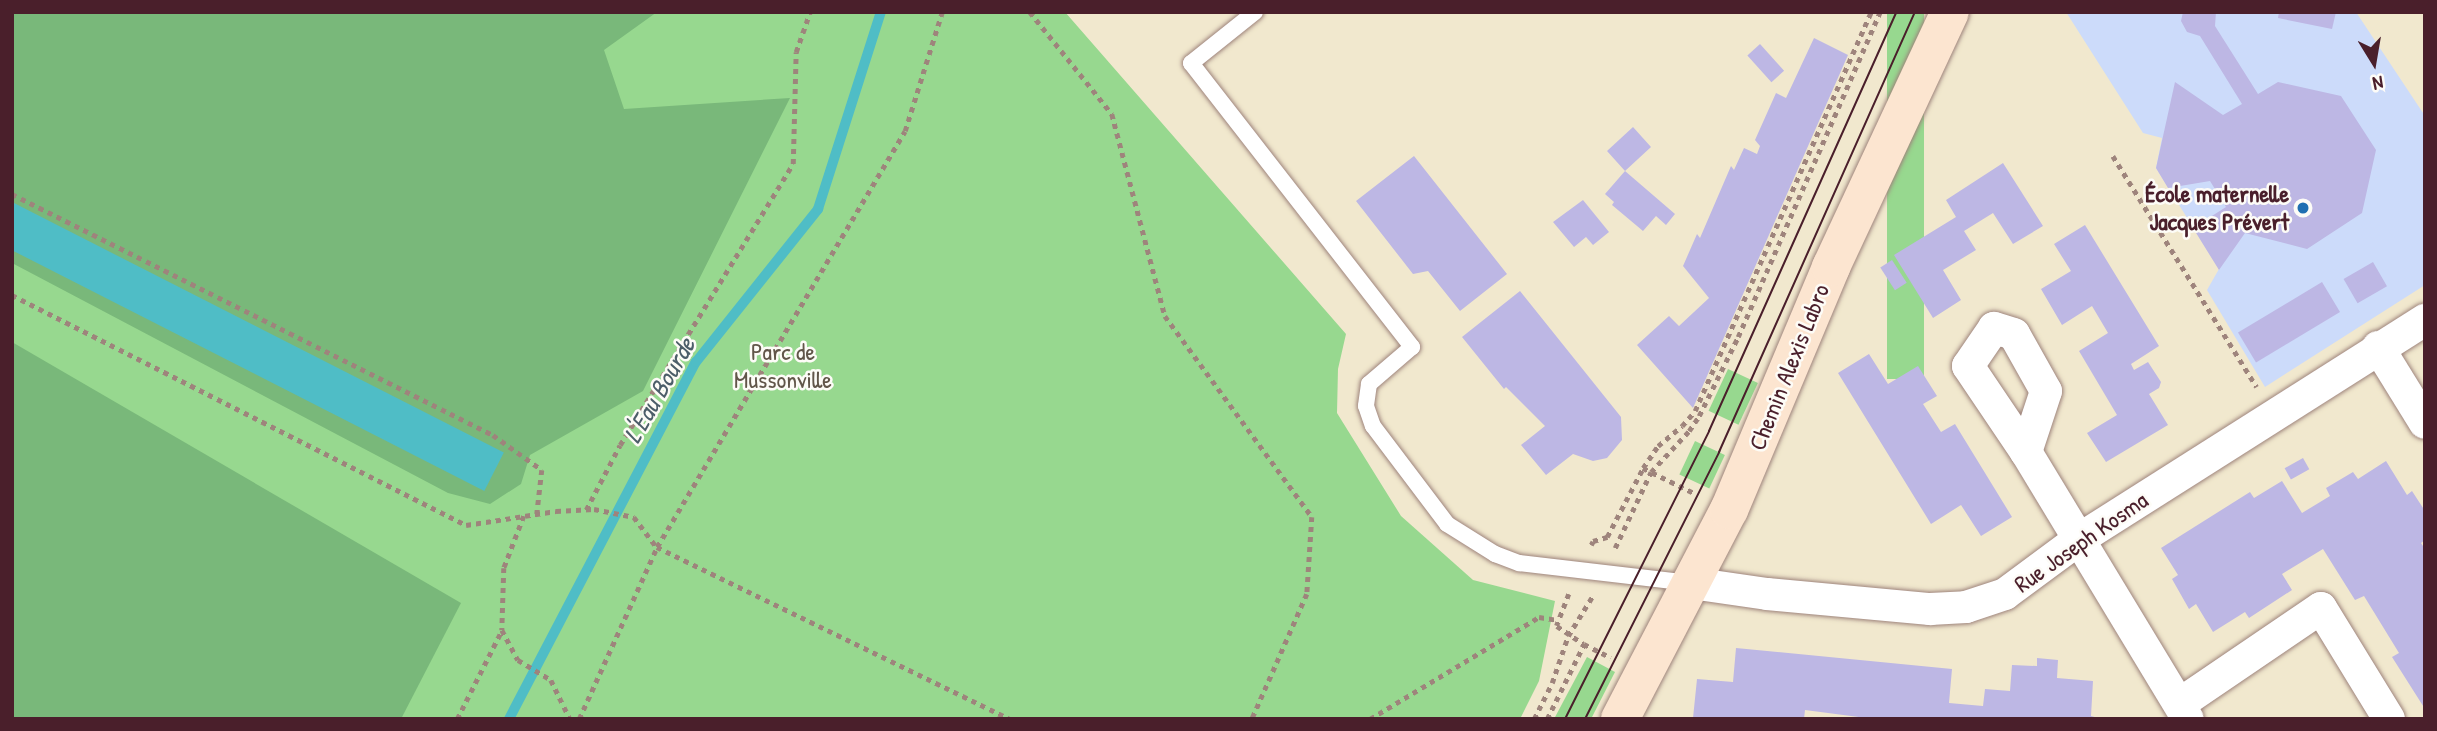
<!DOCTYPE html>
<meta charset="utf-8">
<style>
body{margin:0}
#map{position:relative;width:2437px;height:731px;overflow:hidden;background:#f1e8ce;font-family:"Patrick Hand",sans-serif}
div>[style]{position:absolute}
.built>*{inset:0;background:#ccdbfa}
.green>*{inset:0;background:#97d88f;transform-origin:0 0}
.forest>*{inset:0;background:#79b87a}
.water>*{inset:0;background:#4fbdc6;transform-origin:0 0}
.stream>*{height:10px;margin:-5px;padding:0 5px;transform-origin:5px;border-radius:5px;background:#4fbdc6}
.building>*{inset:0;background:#bdb7e4;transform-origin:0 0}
.path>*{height:4.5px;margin-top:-2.25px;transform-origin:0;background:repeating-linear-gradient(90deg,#9e847c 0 5px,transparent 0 10px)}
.roads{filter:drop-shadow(0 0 2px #9e847c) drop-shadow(0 0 2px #9e847c)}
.lane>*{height:16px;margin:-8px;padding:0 8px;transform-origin:8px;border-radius:8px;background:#fff}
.street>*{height:32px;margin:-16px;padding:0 16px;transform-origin:16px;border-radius:16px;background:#fff}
.secondary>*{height:38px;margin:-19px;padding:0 19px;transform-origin:19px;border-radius:19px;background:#fce5d0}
.tram>*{height:2px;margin:-1px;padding:0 1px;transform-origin:1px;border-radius:1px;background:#4a1f2b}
.dots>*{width:19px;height:19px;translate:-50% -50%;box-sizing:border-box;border:4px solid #fdfcf7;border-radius:50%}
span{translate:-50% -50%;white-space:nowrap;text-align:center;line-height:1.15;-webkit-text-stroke:5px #fdfcf7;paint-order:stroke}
.poi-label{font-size:24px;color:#4a1f2b;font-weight:700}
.right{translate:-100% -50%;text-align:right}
.park-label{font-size:24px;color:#615649}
.street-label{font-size:24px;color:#4a1f2b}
.water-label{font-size:26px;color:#4c5e69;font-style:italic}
.frame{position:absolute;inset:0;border:14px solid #4a1f2b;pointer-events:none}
.north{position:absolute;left:2339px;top:28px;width:70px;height:70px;-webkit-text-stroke:5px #fdfcf7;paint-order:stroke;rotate:169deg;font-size:19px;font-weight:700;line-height:28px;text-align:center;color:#4a1f2b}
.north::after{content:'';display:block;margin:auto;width:24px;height:32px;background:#4a1f2b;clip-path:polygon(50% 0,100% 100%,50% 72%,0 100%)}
</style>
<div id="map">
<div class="built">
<i style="clip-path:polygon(2066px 12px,2356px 12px,2425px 116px,2425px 285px,2265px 387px,2207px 290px,2219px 269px,2156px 168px,2162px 138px,2143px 133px)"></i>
</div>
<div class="green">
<i style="clip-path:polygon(12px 12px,1065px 12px,1346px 334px,1338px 369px,1337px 413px,1401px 516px,1473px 580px,1555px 601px,1539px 681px,1520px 719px,12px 719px)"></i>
<i style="left:1887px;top:12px;width:37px;height:367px"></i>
<i style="left:1728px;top:369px;width:33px;height:46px;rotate:25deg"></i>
<i style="left:1695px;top:441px;width:33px;height:37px;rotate:25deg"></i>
<i style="clip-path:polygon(1587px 657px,1615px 672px,1591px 719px,1554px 719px)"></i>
</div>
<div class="forest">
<i style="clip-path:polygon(12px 12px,657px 12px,604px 50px,624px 109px,790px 98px,643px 391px,530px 455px,521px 484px,490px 504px,448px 493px,12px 263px)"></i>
<i style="clip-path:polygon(12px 342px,461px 603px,401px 719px,12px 719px)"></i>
</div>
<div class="water">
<i style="left:12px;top:202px;width:552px;height:43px;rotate:27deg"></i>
</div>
<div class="stream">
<i style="left:509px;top:719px;width:403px;rotate:-62.4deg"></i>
<i style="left:696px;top:362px;width:196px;rotate:-51.4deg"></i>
<i style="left:818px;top:209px;width:207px;rotate:-72.3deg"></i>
</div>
<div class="building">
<i style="clip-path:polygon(2183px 12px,2216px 12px,2215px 26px,2258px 94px,2278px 82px,2341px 96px,2376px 150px,2362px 213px,2307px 249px,2245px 233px,2219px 270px,2193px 228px,2226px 207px,2210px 181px,2168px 188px,2156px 168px,2175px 82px,2223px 115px,2242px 104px,2200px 36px,2187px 32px,2181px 21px)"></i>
<i style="clip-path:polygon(2279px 12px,2336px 12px,2332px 29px,2278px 18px)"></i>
<i style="clip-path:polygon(1814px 38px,1848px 55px,1693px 408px,1637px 345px,1669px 316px,1679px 326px,1709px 298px,1683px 266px,1697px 234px,1700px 238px,1731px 166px,1734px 170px,1744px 148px,1757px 154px,1760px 146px,1755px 140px,1776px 93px,1786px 98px)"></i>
<i style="left:1760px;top:44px;width:36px;height:17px;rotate:48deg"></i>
<i style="clip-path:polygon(1633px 127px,1651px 147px,1625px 171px,1675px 214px,1666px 225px,1656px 216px,1643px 231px,1612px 205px,1614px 202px,1605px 194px,1625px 171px,1607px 151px)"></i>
<i style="clip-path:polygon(1414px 156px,1507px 274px,1460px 311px,1428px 271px,1413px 274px,1356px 201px)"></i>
<i style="clip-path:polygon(2003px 163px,2043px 226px,2013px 244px,1993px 213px,1964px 231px,1976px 250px,1943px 270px,1961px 300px,1933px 318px,1894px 255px,1956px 217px,1946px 200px)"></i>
<i style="clip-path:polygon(1583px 200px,1609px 232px,1593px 245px,1586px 237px,1574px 247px,1553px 222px)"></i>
<i style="clip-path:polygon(2085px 225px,2159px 346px,2131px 364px,2134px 370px,2148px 362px,2161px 382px,2159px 388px,2149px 394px,2168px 425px,2106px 462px,2087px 433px,2117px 415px,2079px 351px,2108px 333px,2092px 306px,2062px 325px,2041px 289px,2071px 271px,2054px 244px)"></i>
<i style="left:1892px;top:260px;width:27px;height:14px;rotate:57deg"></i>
<i style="left:2373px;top:262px;width:28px;height:34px;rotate:60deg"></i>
<i style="left:2322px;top:282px;width:35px;height:98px;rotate:59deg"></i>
<i style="clip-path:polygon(1520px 291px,1621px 417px,1622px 440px,1607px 458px,1593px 461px,1573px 454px,1546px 475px,1521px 445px,1545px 426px,1506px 387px,1504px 389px,1462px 337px)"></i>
<i style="clip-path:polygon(1869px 354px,1888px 384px,1918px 366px,1937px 396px,1923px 404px,1941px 432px,1955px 424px,2012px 517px,1981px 536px,1961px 505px,1931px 524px,1838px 373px)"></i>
<i style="left:2303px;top:458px;width:13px;height:21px;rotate:61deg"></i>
<i style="clip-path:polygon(2386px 461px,2407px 495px,2412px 491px,2425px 511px,2425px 540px,2421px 543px,2425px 549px,2425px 709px,2392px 657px,2399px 653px,2364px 596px,2355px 600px,2323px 549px,2282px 574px,2292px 590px,2249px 618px,2245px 612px,2213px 632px,2196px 604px,2189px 609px,2172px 579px,2178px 575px,2161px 548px,2250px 492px,2254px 498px,2282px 481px,2302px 513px,2330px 496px,2326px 488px,2353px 472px,2358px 479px)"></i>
<i style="clip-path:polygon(1736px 648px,1952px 669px,1949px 703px,1983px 706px,1985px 689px,2010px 691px,2012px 665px,2037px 666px,2037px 658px,2058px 660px,2057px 678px,2093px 681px,2091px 716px,2102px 719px,1874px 719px,1805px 710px,1804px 719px,1693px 718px,1697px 679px,1733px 682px)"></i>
</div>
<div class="path">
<i style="left:1030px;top:12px;width:131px;rotate:51.2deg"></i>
<i style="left:1112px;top:114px;width:209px;rotate:75.3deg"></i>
<i style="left:1165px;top:316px;width:249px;rotate:53.8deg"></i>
<i style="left:1312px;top:517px;width:77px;rotate:93.7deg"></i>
<i style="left:1307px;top:594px;width:137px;rotate:113.7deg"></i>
<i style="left:2113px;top:156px;width:272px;rotate:58.1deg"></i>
<i style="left:12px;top:194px;width:538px;rotate:26.61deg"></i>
<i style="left:493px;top:435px;width:60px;rotate:35.5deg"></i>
<i style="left:542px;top:470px;width:44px;rotate:96.5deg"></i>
<i style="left:12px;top:295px;width:509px;rotate:26.87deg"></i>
<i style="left:466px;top:525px;width:91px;rotate:-8.8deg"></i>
<i style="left:556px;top:511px;width:38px;rotate:-3deg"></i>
<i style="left:594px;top:509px;width:41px;rotate:11.3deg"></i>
<i style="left:634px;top:517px;width:38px;rotate:53deg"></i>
<i style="left:657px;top:547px;width:392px;rotate:26deg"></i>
<i style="left:1643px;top:468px;width:27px;rotate:-56deg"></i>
<i style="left:1658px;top:446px;width:31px;rotate:-40deg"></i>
<i style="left:1682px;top:426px;width:20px;rotate:-49deg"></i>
<i style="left:1695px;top:411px;width:436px;rotate:-66.2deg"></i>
<i style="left:586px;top:510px;width:73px;rotate:-62.4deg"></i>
<i style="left:620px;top:445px;width:330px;rotate:-58.4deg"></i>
<i style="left:793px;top:164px;width:112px;rotate:-88.5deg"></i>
<i style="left:796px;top:52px;width:42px;rotate:-70.7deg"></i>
<i style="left:524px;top:516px;width:56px;rotate:111deg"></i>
<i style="left:504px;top:568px;width:62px;rotate:91.8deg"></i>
<i style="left:502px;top:630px;width:34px;rotate:62deg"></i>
<i style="left:518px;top:660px;width:39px;rotate:31deg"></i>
<i style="left:551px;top:680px;width:43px;rotate:64deg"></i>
<i style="left:1591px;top:545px;width:4px;rotate:-63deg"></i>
<i style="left:1593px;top:541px;width:15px;rotate:-16deg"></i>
<i style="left:1607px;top:537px;width:78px;rotate:-62.4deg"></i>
<i style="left:1643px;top:468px;width:59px;rotate:26.1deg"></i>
<i style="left:1615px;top:548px;width:84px;rotate:-64.7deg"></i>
<i style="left:1651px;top:472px;width:56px;rotate:-47.2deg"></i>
<i style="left:1689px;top:431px;width:18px;rotate:-56deg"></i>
<i style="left:1699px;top:416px;width:88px;rotate:-63.7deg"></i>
<i style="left:1738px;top:337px;width:355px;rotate:-66.4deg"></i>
<i style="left:1569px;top:594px;width:34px;rotate:111deg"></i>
<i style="left:1557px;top:626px;width:32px;rotate:34deg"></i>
<i style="left:457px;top:719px;width:100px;rotate:-63.2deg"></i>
<i style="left:579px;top:719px;width:189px;rotate:-65.6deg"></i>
<i style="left:657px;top:547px;width:484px;rotate:-59.2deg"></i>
<i style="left:905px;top:131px;width:125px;rotate:-72.7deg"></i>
<i style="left:1370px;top:719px;width:197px;rotate:-31.1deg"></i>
<i style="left:1539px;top:617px;width:20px;rotate:9deg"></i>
<i style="left:1534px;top:719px;width:40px;rotate:-63.4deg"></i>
<i style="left:1552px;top:683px;width:50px;rotate:-71.2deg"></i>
<i style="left:1568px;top:636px;width:46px;rotate:-58.4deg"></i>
<i style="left:1547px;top:719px;width:84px;rotate:-63.7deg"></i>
<i style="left:1584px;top:644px;width:30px;rotate:27deg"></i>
</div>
<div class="roads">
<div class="lane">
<i style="left:1255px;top:12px;width:82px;rotate:141.4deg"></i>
<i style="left:1191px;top:63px;width:360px;rotate:52.1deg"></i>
<i style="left:1412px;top:347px;width:57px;rotate:139.3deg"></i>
<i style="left:1369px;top:384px;width:22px;rotate:98deg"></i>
<i style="left:1366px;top:406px;width:21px;rotate:71deg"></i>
<i style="left:1373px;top:426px;width:123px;rotate:52.9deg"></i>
<i style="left:1447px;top:524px;width:57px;rotate:32deg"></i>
<i style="left:1495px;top:554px;width:26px;rotate:21deg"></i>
<i style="left:1519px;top:563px;width:172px;rotate:6.7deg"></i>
</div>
<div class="street">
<i style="left:2378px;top:347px;width:89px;rotate:58.3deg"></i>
<i style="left:2026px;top:452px;width:64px;rotate:-71.8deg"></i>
<i style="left:2046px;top:391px;width:65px;rotate:-119.3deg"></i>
<i style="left:2014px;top:334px;width:21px;rotate:-163deg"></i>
<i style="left:1994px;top:328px;width:46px;rotate:124.4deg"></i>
<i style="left:1968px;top:366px;width:104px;rotate:56deg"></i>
<i style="left:2026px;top:452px;width:312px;rotate:58.8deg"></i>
<i style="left:1691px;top:583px;width:77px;rotate:8.2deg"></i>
<i style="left:1767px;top:594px;width:164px;rotate:5.3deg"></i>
<i style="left:1930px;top:609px;width:36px;rotate:-3deg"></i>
<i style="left:1966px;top:607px;width:41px;rotate:-18.4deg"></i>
<i style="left:2005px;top:594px;width:91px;rotate:-36.5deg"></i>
<i style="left:2078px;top:540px;width:411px;rotate:-32.4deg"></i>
<i style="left:2181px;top:703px;width:169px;rotate:-34.2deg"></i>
<i style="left:2321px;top:608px;width:130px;rotate:58.5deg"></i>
</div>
<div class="secondary">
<i style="left:1620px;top:719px;width:236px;rotate:-62.5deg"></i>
<i style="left:1729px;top:510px;width:264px;rotate:-67.2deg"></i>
<i style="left:1831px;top:267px;width:281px;rotate:-65deg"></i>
</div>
</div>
<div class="tram">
<i style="left:1565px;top:719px;width:322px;rotate:-63.4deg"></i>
<i style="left:1709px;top:431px;width:459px;rotate:-65.9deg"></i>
<i style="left:1585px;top:719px;width:299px;rotate:-63.3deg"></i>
<i style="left:1719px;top:452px;width:482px;rotate:-66deg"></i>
</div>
<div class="dots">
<i style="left:2303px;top:208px;background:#1f6fb2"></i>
</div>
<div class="poi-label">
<span class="right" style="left:2289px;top:208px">École maternelle<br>Jacques Prévert</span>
</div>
<div class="park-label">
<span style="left:783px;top:366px">Parc de<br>Mussonville</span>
</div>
<div class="street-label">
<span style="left:1789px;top:367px;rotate:-68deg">Chemin Alexis Labro</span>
<span style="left:2081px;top:542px;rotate:-35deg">Rue Joseph Kosma</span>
</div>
<div class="water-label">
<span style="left:659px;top:390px;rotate:-60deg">L'Eau Bourde</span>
</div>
<div class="frame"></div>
<div class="north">N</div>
</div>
